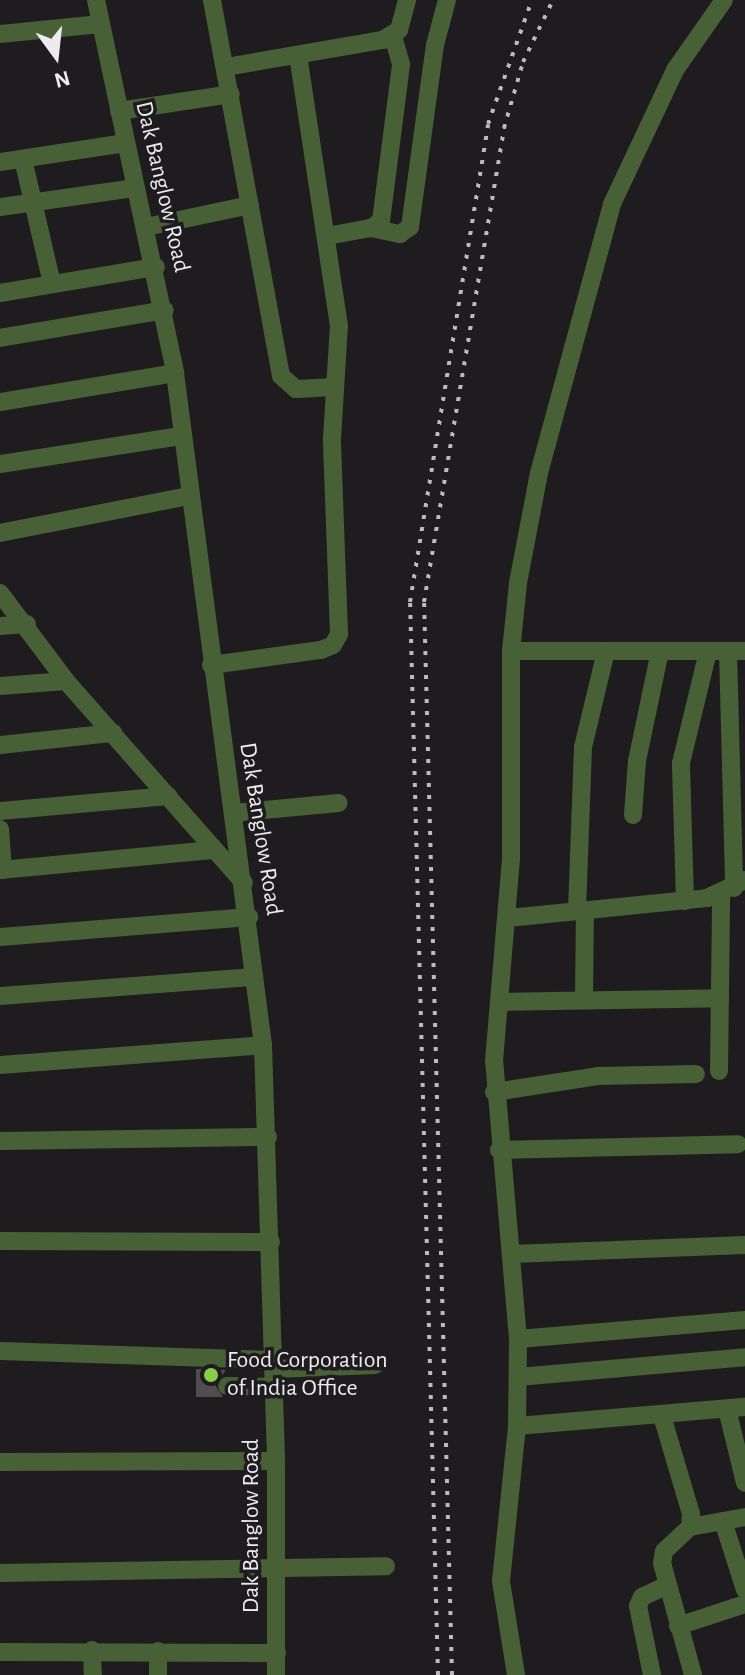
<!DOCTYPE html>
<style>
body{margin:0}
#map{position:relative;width:745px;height:1675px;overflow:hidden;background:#1f1c1f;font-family:"Alegreya Sans",sans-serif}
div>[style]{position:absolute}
.building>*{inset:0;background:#514c50}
.minor>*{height:18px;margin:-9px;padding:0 9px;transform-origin:9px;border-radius:9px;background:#476035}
.rail>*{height:4px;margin-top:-2px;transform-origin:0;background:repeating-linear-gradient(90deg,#bcbabc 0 4px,transparent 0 12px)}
.dots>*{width:22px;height:22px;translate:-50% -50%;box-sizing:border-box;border:4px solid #1f1c1f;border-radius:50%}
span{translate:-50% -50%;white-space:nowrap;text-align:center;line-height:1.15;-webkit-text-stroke:7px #1f1c1f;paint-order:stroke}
.street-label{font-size:24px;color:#edebed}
.poi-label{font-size:24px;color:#edebed}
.left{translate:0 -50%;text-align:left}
.north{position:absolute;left:16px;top:16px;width:80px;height:80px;-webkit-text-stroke:6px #1f1c1f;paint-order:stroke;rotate:165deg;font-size:22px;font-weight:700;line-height:32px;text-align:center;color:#edebed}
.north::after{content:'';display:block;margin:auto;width:28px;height:36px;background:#edebed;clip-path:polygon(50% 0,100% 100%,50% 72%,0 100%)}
</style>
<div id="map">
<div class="building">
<i style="clip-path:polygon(196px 1369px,226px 1370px,215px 1385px,223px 1397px,196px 1397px)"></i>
</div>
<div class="minor">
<i style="left:96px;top:0;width:381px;rotate:78deg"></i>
<i style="left:175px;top:373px;width:678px;rotate:82.54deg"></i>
<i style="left:263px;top:1045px;width:416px;rotate:88.2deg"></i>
<i style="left:276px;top:1461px;width:214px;rotate:90deg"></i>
<i style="left:212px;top:0;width:382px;rotate:79.6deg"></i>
<i style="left:281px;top:376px;width:20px;rotate:41deg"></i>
<i style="left:296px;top:389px;width:39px;rotate:-3deg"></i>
<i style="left:0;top:34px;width:101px;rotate:-5.7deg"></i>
<i style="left:226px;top:67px;width:159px;rotate:-9.8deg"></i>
<i style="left:383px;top:40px;width:19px;rotate:-32deg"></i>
<i style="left:399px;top:30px;width:31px;rotate:-75deg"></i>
<i style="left:119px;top:111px;width:113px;rotate:-8.6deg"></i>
<i style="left:23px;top:159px;width:128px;rotate:76.9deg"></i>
<i style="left:0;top:162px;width:127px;rotate:-8.6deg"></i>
<i style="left:0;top:207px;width:137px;rotate:-8deg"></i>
<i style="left:146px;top:227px;width:106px;rotate:-11.9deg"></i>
<i style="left:371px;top:228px;width:30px;rotate:12deg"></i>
<i style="left:400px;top:234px;width:12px;rotate:-35deg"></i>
<i style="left:410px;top:227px;width:184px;rotate:-82.2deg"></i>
<i style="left:435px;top:45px;width:47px;rotate:-75.1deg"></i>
<i style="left:327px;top:236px;width:45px;rotate:-10.3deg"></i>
<i style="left:371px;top:228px;width:12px;rotate:-35deg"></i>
<i style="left:381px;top:221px;width:158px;rotate:-82.7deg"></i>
<i style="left:401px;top:64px;width:29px;rotate:-106deg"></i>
<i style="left:0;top:293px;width:158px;rotate:-9.5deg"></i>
<i style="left:0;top:338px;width:167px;rotate:-9.6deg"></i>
<i style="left:0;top:402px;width:177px;rotate:-9.4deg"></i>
<i style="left:0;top:464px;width:183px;rotate:-8.8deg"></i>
<i style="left:0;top:533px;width:193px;rotate:-11.1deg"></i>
<i style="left:0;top:593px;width:110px;rotate:53.1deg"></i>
<i style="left:66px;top:681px;width:269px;rotate:48.6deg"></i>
<i style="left:0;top:626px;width:27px;rotate:-4deg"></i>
<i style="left:511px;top:651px;width:234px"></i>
<i style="left:728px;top:651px;width:237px;rotate:88.5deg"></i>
<i style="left:211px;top:665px;width:111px;rotate:-7.8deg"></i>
<i style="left:321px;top:650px;width:13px;rotate:-23deg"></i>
<i style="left:333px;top:645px;width:13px;rotate:-61deg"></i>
<i style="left:339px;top:634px;width:195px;rotate:-92.1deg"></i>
<i style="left:332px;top:439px;width:113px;rotate:-86.5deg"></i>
<i style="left:339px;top:326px;width:273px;rotate:-98.6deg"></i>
<i style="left:0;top:686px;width:66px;rotate:-4.3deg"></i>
<i style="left:0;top:745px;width:114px;rotate:-6.1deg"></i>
<i style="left:0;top:811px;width:169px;rotate:-5.1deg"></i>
<i style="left:233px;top:813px;width:106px;rotate:-5.4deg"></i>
<i style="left:633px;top:815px;width:54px;rotate:-85.8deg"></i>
<i style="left:637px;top:761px;width:112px;rotate:-78.2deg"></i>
<i style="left:0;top:829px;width:41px;rotate:85.8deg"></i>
<i style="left:0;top:870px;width:213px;rotate:-5.4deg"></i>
<i style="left:685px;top:901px;width:138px;rotate:-91.7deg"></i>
<i style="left:681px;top:763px;width:115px;rotate:-76.4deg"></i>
<i style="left:577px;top:911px;width:164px;rotate:-87.9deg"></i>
<i style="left:583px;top:747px;width:99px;rotate:-76.5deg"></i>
<i style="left:508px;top:918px;width:200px;rotate:-5.7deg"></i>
<i style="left:707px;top:898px;width:42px;rotate:-25.3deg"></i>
<i style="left:0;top:937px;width:250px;rotate:-4.6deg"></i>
<i style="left:0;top:996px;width:255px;rotate:-4.3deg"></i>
<i style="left:584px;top:1000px;width:90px;rotate:-89.4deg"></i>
<i style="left:499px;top:1002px;width:221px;rotate:-1deg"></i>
<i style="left:0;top:1065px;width:264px;rotate:-4.3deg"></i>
<i style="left:719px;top:1071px;width:176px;rotate:-89.3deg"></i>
<i style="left:494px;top:1092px;width:105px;rotate:-8.7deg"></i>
<i style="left:598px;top:1076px;width:98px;rotate:-1.2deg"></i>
<i style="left:0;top:1141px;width:268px;rotate:-0.9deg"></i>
<i style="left:499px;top:1150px;width:239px;rotate:-1.4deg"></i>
<i style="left:0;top:1241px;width:271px;rotate:0.2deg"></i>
<i style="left:511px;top:1254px;width:234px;rotate:-2.2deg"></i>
<i style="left:518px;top:1339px;width:228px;rotate:-4.8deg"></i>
<i style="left:0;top:1351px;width:274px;rotate:1.9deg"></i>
<i style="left:274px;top:1369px;width:101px;rotate:-2.3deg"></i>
<i style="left:518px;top:1377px;width:228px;rotate:-5deg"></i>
<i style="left:227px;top:1386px;width:48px;rotate:1.2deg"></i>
<i style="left:727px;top:1409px;width:76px;rotate:76.3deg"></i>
<i style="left:662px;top:1416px;width:102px;rotate:73.5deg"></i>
<i style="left:691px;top:1514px;width:13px;rotate:94deg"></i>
<i style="left:690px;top:1527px;width:35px;rotate:137deg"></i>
<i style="left:664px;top:1551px;width:12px;rotate:99deg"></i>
<i style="left:662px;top:1563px;width:116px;rotate:74.5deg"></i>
<i style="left:517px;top:1426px;width:229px;rotate:-4.8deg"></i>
<i style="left:0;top:1462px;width:276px;rotate:-0.2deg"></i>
<i style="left:723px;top:1521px;width:72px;rotate:72.3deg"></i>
<i style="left:690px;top:1527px;width:56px;rotate:-10.3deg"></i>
<i style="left:0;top:1573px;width:386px;rotate:-1deg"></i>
<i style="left:678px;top:1626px;width:71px;rotate:-18.2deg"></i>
<i style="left:92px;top:1650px;width:25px;rotate:88deg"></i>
<i style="left:158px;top:1651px;width:24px;rotate:90deg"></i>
<i style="left:0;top:1652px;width:277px;rotate:0.2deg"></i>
<i style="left:516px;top:1675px;width:95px;rotate:-99.1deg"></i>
<i style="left:501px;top:1581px;width:156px;rotate:-84.1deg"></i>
<i style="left:517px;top:1426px;width:87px;rotate:-89.3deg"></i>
<i style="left:518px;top:1339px;width:279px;rotate:-94.9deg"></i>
<i style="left:494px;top:1061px;width:204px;rotate:-85.2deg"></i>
<i style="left:511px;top:858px;width:207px;rotate:-90deg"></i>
<i style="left:511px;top:651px;width:68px;rotate:-84.1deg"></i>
<i style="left:518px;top:583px;width:112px;rotate:-79.2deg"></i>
<i style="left:539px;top:473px;width:279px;rotate:-74.8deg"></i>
<i style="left:612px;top:204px;width:148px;rotate:-64.8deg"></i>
<i style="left:675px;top:70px;width:85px;rotate:-55deg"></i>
<i style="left:652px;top:1675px;width:70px;rotate:-101.5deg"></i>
<i style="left:638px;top:1606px;width:10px;rotate:-66deg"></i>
<i style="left:642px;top:1597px;width:26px;rotate:-25deg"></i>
</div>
<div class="rail">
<i style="left:438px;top:1675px;width:1073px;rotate:-91.49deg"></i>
<i style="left:410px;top:602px;width:484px;rotate:-80.7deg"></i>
<i style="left:488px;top:124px;width:132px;rotate:-70.5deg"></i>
<i style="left:452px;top:1675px;width:1073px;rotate:-91.49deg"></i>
<i style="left:424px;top:602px;width:481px;rotate:-80.4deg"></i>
<i style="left:504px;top:128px;width:69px;rotate:-73.9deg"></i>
<i style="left:523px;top:62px;width:69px;rotate:-64.2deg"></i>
</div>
<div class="dots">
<i style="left:211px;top:1375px;background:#88cf49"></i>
</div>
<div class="street-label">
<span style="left:162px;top:187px;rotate:77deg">Dak Banglow Road</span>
<span style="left:260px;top:829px;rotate:81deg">Dak Banglow Road</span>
<span style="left:252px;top:1526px;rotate:-90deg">Dak Banglow Road</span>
</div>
<div class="poi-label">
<span class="left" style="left:227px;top:1375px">Food Corporation<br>of India Office</span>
</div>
<div class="north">N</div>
</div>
